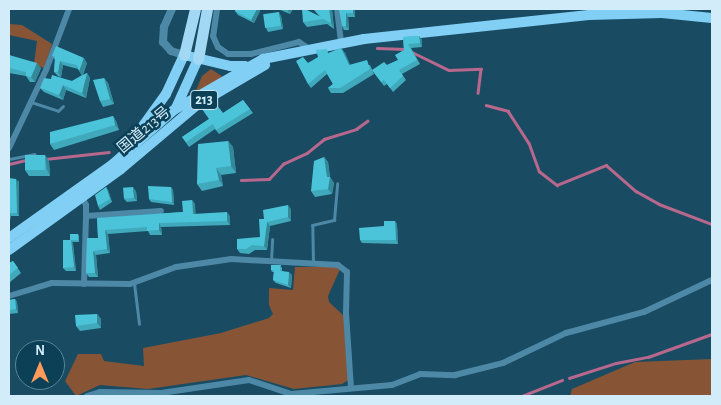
<!DOCTYPE html>
<meta charset="utf-8">
<style>
body{margin:0}
#map{position:relative;width:721px;height:405px;overflow:hidden;background:#194b62;font-family:"Alegreya Sans","Noto Sans JP",sans-serif}
div>[style]{position:absolute}
.green>*{inset:0;background:#875536}
.stream>*{height:2.5px;margin:-1.25px;padding:0 1.25px;transform-origin:1.25px;border-radius:1.25px;background:#b7688c}
.service>*{height:3px;margin:-1.5px;padding:0 1.5px;transform-origin:1.5px;border-radius:1.5px;background:#4d88a6}
.minor>*{height:6px;margin:-3px;padding:0 3px;transform-origin:3px;border-radius:3px;background:#4d88a6}
.tertiary>*{height:8px;margin:-4px;padding:0 4px;transform-origin:4px;border-radius:4px;background:#4d88a6}
.trunk>*{height:10px;margin:-5px;padding:0 5px;transform-origin:5px;border-radius:5px;background:#82cff5}
.motorway>*{height:11px;margin:-5.5px;padding:0 5.5px;transform-origin:5.5px;border-radius:5.5px;background:#a2d8f4}
.wall>*{inset:0;background:#40a9bb}
.shaded-wall>*{inset:0;background:#348999}
.building>*{inset:0;background:#4bc4da;transform-origin:0 0}
span{translate:-50% -50%;white-space:nowrap;text-align:center;line-height:1.15;-webkit-text-stroke:5px #0b4056;paint-order:stroke}
.shield-label span{padding:1px 4px;background:#0b4056;border:1px solid;border-radius:4px;-webkit-text-stroke-width:0}
.shield-label{font-size:14px;color:#d2ecf9;font-weight:700}
.street-label{font-size:15px;color:#d2ecf9}
.frame{position:absolute;inset:0;border:10px solid #d2ecf9;pointer-events:none}
.north{position:absolute;left:15px;top:340px;width:50px;height:50px;box-sizing:border-box;background:#0b4056;border:1px solid #5b8597;border-radius:50%;rotate:0deg;font-size:14px;font-weight:700;line-height:20px;text-align:center;color:#d2ecf9}
.north::after{content:'';display:block;margin:auto;width:18px;height:22px;background:#ff9b5a;clip-path:polygon(50% 0,100% 100%,50% 72%,0 100%)}
</style>
<div id="map">
<div class="green">
<i style="clip-path:polygon(9px 24px,22px 25px,52px 44px,44px 68px,34px 64px,37px 41px,9px 35px)"></i>
<i style="clip-path:polygon(211px 69px,223px 77px,195px 93px,202px 76px)"></i>
<i style="clip-path:polygon(295px 267px,341px 267px,328px 296px,329px 302px,344px 316px,350px 379px,342px 384px,294px 389px,246px 375px,148px 389px,100px 385px,76px 396px,65px 381px,78px 354px,101px 354px,104px 361px,144px 366px,143px 348px,221px 333px,269px 318px,273px 314px,269px 305px,269px 288px,293px 290px)"></i>
<i style="clip-path:polygon(712px 359px,712px 396px,570px 396px,572px 389px,635px 362px)"></i>
</div>
<div class="stream">
<i style="left:377px;top:48px;width:28px;rotate:2deg"></i>
<i style="left:410px;top:51px;width:43px;rotate:26deg"></i>
<i style="left:449px;top:70px;width:32px;rotate:-2deg"></i>
<i style="left:481px;top:69px;width:24px;rotate:97deg"></i>
<i style="left:486px;top:105px;width:23px;rotate:15deg"></i>
<i style="left:508px;top:111px;width:38px;rotate:57deg"></i>
<i style="left:529px;top:143px;width:30px;rotate:70deg"></i>
<i style="left:539px;top:171px;width:23px;rotate:38deg"></i>
<i style="left:557px;top:185px;width:53px;rotate:-22.2deg"></i>
<i style="left:606px;top:165px;width:40px;rotate:41deg"></i>
<i style="left:636px;top:191px;width:26px;rotate:29deg"></i>
<i style="left:659px;top:204px;width:57px;rotate:20.7deg"></i>
<i style="left:45px;top:159px;width:64px;rotate:-6.2deg"></i>
<i style="left:9px;top:164px;width:18px;rotate:-13deg"></i>
<i style="left:241px;top:180px;width:28px;rotate:-2deg"></i>
<i style="left:269px;top:179px;width:21px;rotate:-47deg"></i>
<i style="left:283px;top:164px;width:26px;rotate:-25deg"></i>
<i style="left:307px;top:153px;width:22px;rotate:-39deg"></i>
<i style="left:324px;top:139px;width:34px;rotate:-17deg"></i>
<i style="left:356px;top:129px;width:14px;rotate:-36deg"></i>
<i style="left:569px;top:378px;width:49px;rotate:-17.7deg"></i>
<i style="left:616px;top:363px;width:33px;rotate:-11deg"></i>
<i style="left:648px;top:357px;width:68px;rotate:-19.8deg"></i>
<i style="left:522px;top:396px;width:43px;rotate:-21.8deg"></i>
</div>
<div class="service">
<i style="left:31px;top:102px;width:28px;rotate:18deg"></i>
<i style="left:58px;top:111px;width:7px;rotate:-45deg"></i>
<i style="left:9px;top:159px;width:26px;rotate:-11deg"></i>
<i style="left:271px;top:261px;width:22px;rotate:-87deg"></i>
<i style="left:313px;top:264px;width:39px;rotate:-91deg"></i>
<i style="left:312px;top:225px;width:23px;rotate:-13deg"></i>
<i style="left:334px;top:220px;width:37px;rotate:-85deg"></i>
<i style="left:134px;top:283px;width:41px;rotate:83deg"></i>
</div>
<div class="minor">
<i style="left:217px;top:9px;width:27px;rotate:98deg"></i>
<i style="left:213px;top:36px;width:12px;rotate:66deg"></i>
<i style="left:218px;top:47px;width:12px;rotate:35deg"></i>
<i style="left:228px;top:54px;width:23px"></i>
<i style="left:251px;top:54px;width:49px;rotate:-14deg"></i>
<i style="left:299px;top:42px;width:11px;rotate:34deg"></i>
<i style="left:337px;top:9px;width:34px;rotate:83deg"></i>
<i style="left:9px;top:148px;width:86px;rotate:-64.6deg"></i>
<i style="left:46px;top:70px;width:65px;rotate:-69.3deg"></i>
<i style="left:82px;top:197px;width:9px;rotate:63deg"></i>
<i style="left:86px;top:205px;width:11px;rotate:90deg"></i>
<i style="left:86px;top:216px;width:75px;rotate:-3.8deg"></i>
<i style="left:84px;top:284px;width:68px;rotate:-88.3deg"></i>
<i style="left:9px;top:296px;width:45px;rotate:-16.8deg"></i>
<i style="left:52px;top:283px;width:78px;rotate:0.7deg"></i>
<i style="left:130px;top:284px;width:49px;rotate:-20.3deg"></i>
<i style="left:176px;top:267px;width:56px;rotate:-8.3deg"></i>
<i style="left:231px;top:259px;width:107px;rotate:3.2deg"></i>
<i style="left:338px;top:265px;width:11px;rotate:38deg"></i>
<i style="left:347px;top:272px;width:41px;rotate:91.4deg"></i>
<i style="left:346px;top:313px;width:75px;rotate:86.2deg"></i>
<i style="left:87px;top:396px;width:14px;rotate:-17deg"></i>
<i style="left:100px;top:392px;width:61px;rotate:0.9deg"></i>
<i style="left:161px;top:393px;width:89px;rotate:-8.4deg"></i>
<i style="left:249px;top:380px;width:44px;rotate:18.4deg"></i>
<i style="left:291px;top:394px;width:101px;rotate:-5.1deg"></i>
<i style="left:392px;top:385px;width:30px;rotate:-21deg"></i>
<i style="left:420px;top:374px;width:35px;rotate:2deg"></i>
<i style="left:455px;top:375px;width:49px;rotate:-14deg"></i>
<i style="left:503px;top:363px;width:70px;rotate:-25.5deg"></i>
<i style="left:566px;top:333px;width:81px;rotate:-15.1deg"></i>
<i style="left:644px;top:312px;width:75px;rotate:-25.2deg"></i>
</div>
<div class="tertiary">
<i style="left:172px;top:9px;width:20px;rotate:114deg"></i>
<i style="left:164px;top:27px;width:15px;rotate:94deg"></i>
<i style="left:163px;top:42px;width:12px;rotate:48deg"></i>
<i style="left:171px;top:51px;width:14px;rotate:17deg"></i>
</div>
<div class="trunk">
<i style="left:176px;top:108px;width:54px;rotate:-65.8deg"></i>
<i style="left:135px;top:137px;width:53px;rotate:-54.2deg"></i>
<i style="left:166px;top:94px;width:43px;rotate:-65.2deg"></i>
<i style="left:184px;top:55px;width:47px;rotate:13.4deg"></i>
<i style="left:230px;top:66px;width:15px"></i>
<i style="left:9px;top:238px;width:128px;rotate:-35.4deg"></i>
<i style="left:113px;top:164px;width:81px;rotate:-41.5deg"></i>
<i style="left:174px;top:110px;width:103px;rotate:-29.8deg"></i>
<i style="left:263px;top:59px;width:103px;rotate:-11.2deg"></i>
<i style="left:364px;top:39px;width:226px;rotate:-6.1deg"></i>
<i style="left:589px;top:15px;width:73px;rotate:-1.6deg"></i>
<i style="left:662px;top:13px;width:50px;rotate:5.7deg"></i>
<i style="left:9px;top:250px;width:138px;rotate:-35.9deg"></i>
<i style="left:121px;top:169px;width:99px;rotate:-40.1deg"></i>
<i style="left:197px;top:105px;width:79px;rotate:-30.5deg"></i>
</div>
<div class="motorway">
<i style="left:184px;top:55px;width:47px;rotate:-76.6deg"></i>
<i style="left:198px;top:59px;width:51px;rotate:-79.8deg"></i>
</div>
<div class="wall">
<i style="clip-path:polygon(236px 9px,259px 9px,260px 11px,254px 23px,238px 15px,235px 11px)"></i>
<i style="clip-path:polygon(278px 9px,293px 9px,290px 14px)"></i>
<i style="clip-path:polygon(313px 9px,332px 9px,334px 29px,327px 24px,307px 27px,303px 22px,319px 16px)"></i>
<i style="clip-path:polygon(339px 9px,354px 9px,355px 11px,355px 17px,348px 17px,349px 30px,344px 30px,342px 26px)"></i>
<i style="clip-path:polygon(281px 16px,283px 29px,268px 32px,266px 28px)"></i>
<i style="clip-path:polygon(419px 36px,422px 40px,422px 47px,411px 48px,420px 64px,402px 74px,406px 80px,393px 92px,387px 84px,384px 86px,372px 70px,387px 65px,398px 60px,404px 50px,403px 37px)"></i>
<i style="clip-path:polygon(341px 48px,345px 53px,350px 65px,370px 65px,374px 74px,343px 93px,331px 93px,328px 88px,333px 84px,327px 74px,311px 88px,308px 84px,308px 63px)"></i>
<i style="clip-path:polygon(9px 55px,41px 68px,35px 82px,30px 82px,26px 76px,9px 73px)"></i>
<i style="clip-path:polygon(52px 56px,87px 63px,83px 75px,87px 73px,90px 78px,86px 98px,66px 90px,63px 100px,44px 92px,40px 88px,51px 79px,72px 81px,82px 75px,78px 69px,63px 65px,61px 77px,58px 76px,54px 72px,55px 60px)"></i>
<i style="clip-path:polygon(104px 78px,108px 83px,114px 104px,103px 107px,100px 101px)"></i>
<i style="clip-path:polygon(243px 100px,253px 113px,219px 134px,215px 129px,189px 147px,182px 137px,209px 119px,223px 113px)"></i>
<i style="clip-path:polygon(113px 116px,116px 121px,119px 130px,54px 150px,50px 144px)"></i>
<i style="clip-path:polygon(228px 141px,233px 147px,236px 173px,221px 175px,223px 186px,202px 191px,197px 184px)"></i>
<i style="clip-path:polygon(45px 155px,49px 161px,50px 176px,29px 176px,25px 170px)"></i>
<i style="clip-path:polygon(324px 157px,328px 162px,330px 177px,334px 183px,332px 194px,315px 197px,311px 191px)"></i>
<i style="clip-path:polygon(9px 178px,19px 182px,19px 216px,11px 216px,9px 224px)"></i>
<i style="clip-path:polygon(106px 187px,108px 190px,112px 202px,100px 210px,98px 206px)"></i>
<i style="clip-path:polygon(171px 187px,173px 190px,174px 205px,151px 202px,149px 199px)"></i>
<i style="clip-path:polygon(136px 191px,137px 201px,127px 202px,124px 199px)"></i>
<i style="clip-path:polygon(192px 200px,195px 204px,195px 214px,230px 216px,230px 225px,161px 227px,162px 235px,150px 235px,148px 231px,108px 234px,110px 253px,96px 255px,98px 277px,89px 277px,86px 273px,87px 238px,98px 238px,97px 218px,183px 212px)"></i>
<i style="clip-path:polygon(291px 209px,291px 221px,270px 226px,267px 250px,255px 250px,249px 254px,240px 253px,237px 249px,260px 237px,264px 219px)"></i>
<i style="clip-path:polygon(395px 221px,397px 224px,398px 244px,362px 243px,360px 240px,384px 226px)"></i>
<i style="clip-path:polygon(78px 234px,79px 236px,79px 242px,72px 242px,73px 244px,76px 271px,66px 271px,63px 268px,70px 240px)"></i>
<i style="clip-path:polygon(13px 261px,21px 273px,9px 283px,9px 263px)"></i>
<i style="clip-path:polygon(282px 267px,282px 271px,292px 275px,291px 288px,276px 283px,273px 280px,274px 272px,272px 272px,271px 270px)"></i>
<i style="clip-path:polygon(15px 299px,17px 302px,18px 313px,9px 314px,9px 300px)"></i>
<i style="clip-path:polygon(97px 314px,101px 319px,101px 328px,80px 331px,76px 326px)"></i>
</div>
<div class="shaded-wall">
<i style="clip-path:polygon(257px 9px,259px 9px,260px 11px,254px 23px,251px 20px)"></i>
<i style="clip-path:polygon(287px 9px,293px 9px,290px 14px)"></i>
<i style="clip-path:polygon(329px 9px,332px 9px,334px 29px,331px 23px)"></i>
<i style="clip-path:polygon(353px 9px,354px 9px,355px 11px,355px 17px,353px 13px)"></i>
<i style="clip-path:polygon(279px 12px,281px 16px,283px 29px,281px 26px)"></i>
<i style="clip-path:polygon(346px 13px,348px 17px,349px 30px,346px 26px)"></i>
<i style="clip-path:polygon(419px 36px,422px 40px,422px 47px,420px 43px)"></i>
<i style="clip-path:polygon(341px 48px,345px 53px,352px 69px,349px 65px)"></i>
<i style="clip-path:polygon(84px 58px,87px 63px,82px 76px,79px 71px)"></i>
<i style="clip-path:polygon(60px 61px,63px 65px,61px 77px,58px 72px)"></i>
<i style="clip-path:polygon(37px 63px,41px 68px,35px 82px,31px 77px)"></i>
<i style="clip-path:polygon(87px 73px,90px 78px,86px 98px,82px 93px)"></i>
<i style="clip-path:polygon(104px 78px,108px 83px,114px 104px,110px 99px)"></i>
<i style="clip-path:polygon(63px 85px,66px 90px,63px 100px,59px 95px)"></i>
<i style="clip-path:polygon(113px 116px,116px 121px,119px 130px,115px 125px)"></i>
<i style="clip-path:polygon(228px 141px,233px 147px,236px 173px,231px 166px)"></i>
<i style="clip-path:polygon(45px 155px,49px 161px,50px 176px,47px 170px)"></i>
<i style="clip-path:polygon(324px 157px,328px 162px,330px 178px,330px 177px,334px 183px,332px 194px,328px 189px)"></i>
<i style="clip-path:polygon(216px 168px,221px 175px,223px 186px,219px 180px)"></i>
<i style="clip-path:polygon(16px 179px,19px 182px,19px 216px,17px 213px)"></i>
<i style="clip-path:polygon(106px 187px,108px 190px,112px 202px,110px 199px)"></i>
<i style="clip-path:polygon(133px 187px,136px 191px,137px 201px,134px 198px)"></i>
<i style="clip-path:polygon(171px 187px,173px 190px,174px 205px,172px 202px)"></i>
<i style="clip-path:polygon(192px 200px,195px 204px,196px 218px,193px 214px)"></i>
<i style="clip-path:polygon(288px 205px,291px 209px,291px 221px,288px 217px)"></i>
<i style="clip-path:polygon(9px 212px,11px 216px,9px 224px)"></i>
<i style="clip-path:polygon(227px 212px,230px 216px,230px 225px,227px 221px)"></i>
<i style="clip-path:polygon(395px 221px,397px 224px,398px 244px,396px 240px)"></i>
<i style="clip-path:polygon(267px 222px,270px 226px,267px 250px,264px 246px)"></i>
<i style="clip-path:polygon(159px 223px,161px 227px,162px 235px,159px 230px)"></i>
<i style="clip-path:polygon(105px 230px,108px 234px,110px 253px,107px 249px)"></i>
<i style="clip-path:polygon(71px 240px,73px 244px,76px 271px,74px 267px)"></i>
<i style="clip-path:polygon(93px 251px,96px 255px,98px 277px,95px 273px)"></i>
<i style="clip-path:polygon(289px 272px,292px 275px,291px 288px,288px 285px)"></i>
<i style="clip-path:polygon(15px 299px,17px 302px,18px 313px,16px 309px)"></i>
<i style="clip-path:polygon(97px 314px,101px 319px,101px 328px,97px 323px)"></i>
</div>
<div class="building">
<i style="clip-path:polygon(236px 9px,257px 9px,251px 20px,235px 11px)"></i>
<i style="clip-path:polygon(302px 9px,305px 9px,321px 17px,314px 9px,329px 9px,331px 23px,323px 19px,303px 22px)"></i>
<i style="clip-path:polygon(339px 9px,353px 9px,353px 13px,346px 13px,346px 26px,342px 26px)"></i>
<i style="left:279px;top:12px;width:14px;height:16px;rotate:82deg"></i>
<i style="clip-path:polygon(419px 36px,420px 43px,408px 44px,417px 60px,399px 70px,403px 76px,390px 88px,384px 80px,381px 82px,372px 70px,384px 62px,387px 65px,398px 60px,395px 55px,404px 50px,403px 37px)"></i>
<i style="clip-path:polygon(56px 46px,84px 58px,79px 71px,77px 65px,60px 61px,58px 72px,54px 72px,55px 57px,52px 56px)"></i>
<i style="clip-path:polygon(341px 48px,349px 65px,367px 60px,370px 69px,340px 88px,328px 88px,333px 84px,325px 70px,308px 84px,296px 61px,303px 57px,308px 63px,318px 57px,316px 50px,327px 49px,328px 53px)"></i>
<i style="clip-path:polygon(9px 55px,37px 63px,31px 77px,26px 76px,26px 72px,9px 68px)"></i>
<i style="clip-path:polygon(87px 73px,82px 93px,63px 85px,59px 95px,40px 88px,44px 78px,51px 79px,52px 75px,72px 81px)"></i>
<i style="clip-path:polygon(104px 78px,110px 99px,100px 101px,93px 80px)"></i>
<i style="clip-path:polygon(243px 100px,250px 109px,216px 130px,213px 124px,186px 142px,182px 137px,209px 119px,202px 109px,214px 101px,223px 113px)"></i>
<i style="clip-path:polygon(113px 116px,115px 125px,50px 144px,50px 132px)"></i>
<i style="clip-path:polygon(228px 141px,231px 166px,216px 168px,219px 180px,197px 184px,198px 144px)"></i>
<i style="left:25px;top:155px;width:20px;height:15px"></i>
<i style="clip-path:polygon(324px 157px,327px 177px,330px 177px,328px 189px,311px 191px,314px 161px)"></i>
<i style="clip-path:polygon(9px 178px,16px 179px,17px 213px,9px 213px)"></i>
<i style="clip-path:polygon(148px 186px,171px 187px,172px 202px,149px 199px)"></i>
<i style="clip-path:polygon(106px 187px,110px 199px,98px 206px,95px 195px)"></i>
<i style="left:133px;top:187px;width:11px;height:10px;rotate:85deg"></i>
<i style="clip-path:polygon(192px 200px,193px 214px,227px 212px,227px 221px,159px 223px,159px 230px,147px 231px,147px 227px,105px 230px,107px 249px,93px 251px,95px 273px,86px 273px,87px 238px,98px 238px,97px 218px,183px 212px,182px 201px)"></i>
<i style="clip-path:polygon(288px 205px,288px 217px,267px 222px,264px 246px,252px 245px,246px 249px,237px 249px,237px 239px,260px 237px,259px 219px,264px 219px,263px 210px)"></i>
<i style="clip-path:polygon(384px 221px,395px 221px,396px 240px,360px 240px,359px 228px,384px 226px)"></i>
<i style="left:70px;top:234px;width:8px;height:6px"></i>
<i style="clip-path:polygon(63px 240px,71px 240px,74px 267px,63px 268px)"></i>
<i style="clip-path:polygon(13px 261px,18px 268px,9px 275px,9px 263px)"></i>
<i style="clip-path:polygon(271px 265px,281px 265px,280px 271px,271px 270px)"></i>
<i style="clip-path:polygon(274px 270px,289px 272px,288px 285px,273px 280px)"></i>
<i style="clip-path:polygon(15px 299px,16px 309px,9px 310px,9px 300px)"></i>
<i style="clip-path:polygon(97px 314px,97px 323px,76px 326px,75px 315px)"></i>
</div>
<div class="shield-label">
<span style="left:204px;top:100px">213</span>
</div>
<div class="street-label">
<span style="left:144px;top:130px;rotate:-40deg">国道213号</span>
</div>
<div class="frame"></div>
<div class="north">N</div>
</div>
